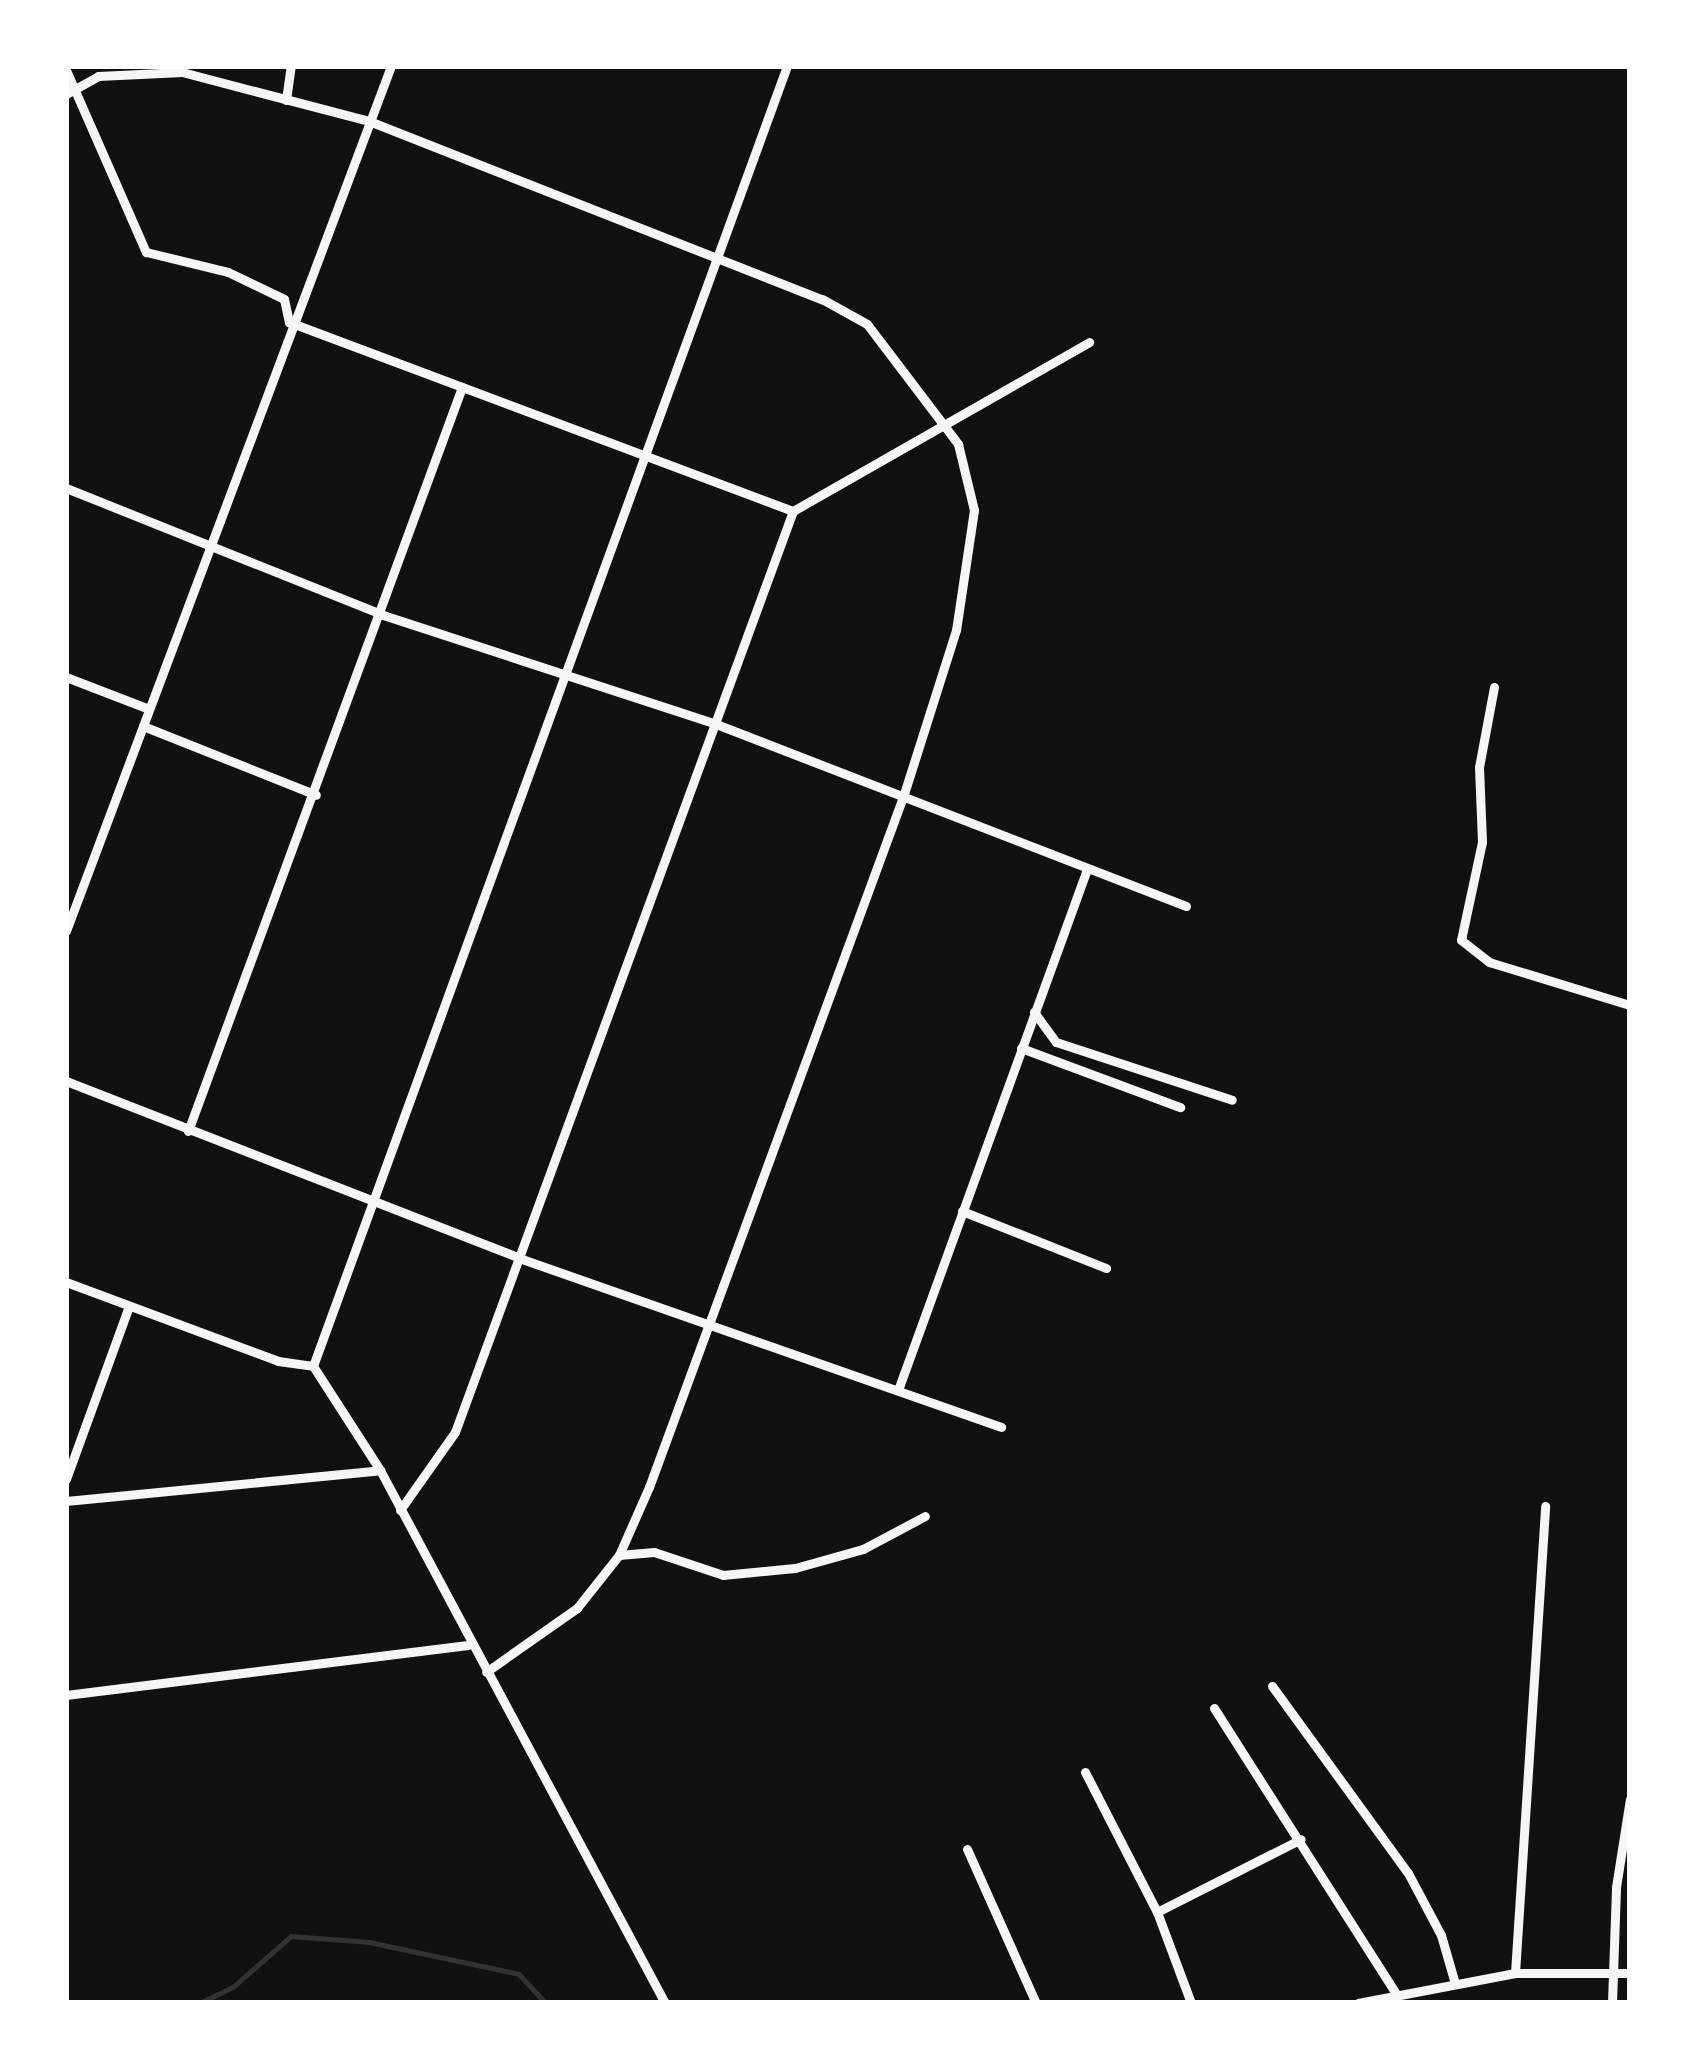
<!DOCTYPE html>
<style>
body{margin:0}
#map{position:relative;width:1696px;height:2069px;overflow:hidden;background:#111;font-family:"Fira Sans Condensed",sans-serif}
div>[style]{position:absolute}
.stream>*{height:4.5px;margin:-2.25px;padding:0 2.25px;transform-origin:2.25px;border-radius:2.25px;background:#333}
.minor>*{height:9px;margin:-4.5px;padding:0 4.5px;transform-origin:4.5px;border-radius:4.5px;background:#f5f5f5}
span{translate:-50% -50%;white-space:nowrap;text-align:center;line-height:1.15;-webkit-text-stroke:9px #fff;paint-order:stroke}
.frame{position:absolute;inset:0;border:69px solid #fff;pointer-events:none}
</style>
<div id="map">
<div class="stream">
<i style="left:200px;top:2003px;width:37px;rotate:-26deg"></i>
<i style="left:233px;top:1987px;width:77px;rotate:-41.3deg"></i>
<i style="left:291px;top:1936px;width:78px;rotate:4.4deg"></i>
<i style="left:369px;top:1942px;width:153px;rotate:12deg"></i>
<i style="left:519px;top:1974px;width:40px;rotate:47deg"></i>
</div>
<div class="minor">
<i style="left:66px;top:70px;width:199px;rotate:66.3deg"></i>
<i style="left:146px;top:252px;width:84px;rotate:13.7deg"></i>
<i style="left:228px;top:272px;width:62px;rotate:25.7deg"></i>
<i style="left:284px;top:299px;width:24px;rotate:78deg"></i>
<i style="left:289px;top:322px;width:538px;rotate:20.56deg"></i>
<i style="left:66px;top:94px;width:37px;rotate:-29deg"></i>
<i style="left:98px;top:76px;width:84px;rotate:-2.7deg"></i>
<i style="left:182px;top:72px;width:193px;rotate:14.7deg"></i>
<i style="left:369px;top:121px;width:487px;rotate:21.5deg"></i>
<i style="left:822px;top:299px;width:51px;rotate:29.1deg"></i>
<i style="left:867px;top:324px;width:151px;rotate:52.8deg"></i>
<i style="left:958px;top:444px;width:68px;rotate:76.4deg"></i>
<i style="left:974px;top:510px;width:121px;rotate:98.5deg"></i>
<i style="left:956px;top:630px;width:172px;rotate:107.6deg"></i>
<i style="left:904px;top:794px;width:738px;rotate:110.2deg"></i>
<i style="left:649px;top:1487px;width:74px;rotate:113.8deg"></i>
<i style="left:619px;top:1555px;width:68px;rotate:128.4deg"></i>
<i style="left:577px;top:1608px;width:111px;rotate:144.9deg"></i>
<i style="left:286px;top:100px;width:34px;rotate:-82deg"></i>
<i style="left:66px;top:488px;width:341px;rotate:21.8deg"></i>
<i style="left:383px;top:615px;width:350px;rotate:18.1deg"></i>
<i style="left:716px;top:724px;width:504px;rotate:21.17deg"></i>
<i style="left:66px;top:677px;width:89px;rotate:21.1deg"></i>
<i style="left:1494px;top:687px;width:81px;rotate:100.6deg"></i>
<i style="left:1479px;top:767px;width:75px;rotate:87.7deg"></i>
<i style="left:1482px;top:842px;width:100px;rotate:102.1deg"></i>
<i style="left:1461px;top:940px;width:36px;rotate:38deg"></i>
<i style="left:1489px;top:962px;width:147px;rotate:17deg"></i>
<i style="left:143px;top:726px;width:186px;rotate:21.7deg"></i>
<i style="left:66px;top:931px;width:924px;rotate:-69.41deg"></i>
<i style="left:1034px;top:1012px;width:37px;rotate:54deg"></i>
<i style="left:1056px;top:1042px;width:185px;rotate:18.2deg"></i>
<i style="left:1021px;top:1048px;width:170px;rotate:20.4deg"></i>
<i style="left:66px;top:1081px;width:486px;rotate:21.3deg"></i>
<i style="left:519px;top:1258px;width:511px;rotate:19.32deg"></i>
<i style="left:188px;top:1131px;width:793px;rotate:-69.78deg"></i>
<i style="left:962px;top:1211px;width:155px;rotate:21.6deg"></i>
<i style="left:66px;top:1282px;width:226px;rotate:20.4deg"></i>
<i style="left:278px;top:1361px;width:35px;rotate:8deg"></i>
<i style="left:313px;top:1366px;width:124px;rotate:57.2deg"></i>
<i style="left:380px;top:1470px;width:604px;rotate:61.87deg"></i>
<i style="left:313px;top:1366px;width:1384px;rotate:-69.97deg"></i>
<i style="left:898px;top:1390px;width:554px;rotate:-70.06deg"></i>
<i style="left:66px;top:1479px;width:184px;rotate:-70deg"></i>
<i style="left:66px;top:1501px;width:316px;rotate:-5.6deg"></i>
<i style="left:400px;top:1510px;width:95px;rotate:-54.8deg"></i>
<i style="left:455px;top:1432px;width:981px;rotate:-69.85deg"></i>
<i style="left:793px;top:511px;width:341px;rotate:-29.7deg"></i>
<i style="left:619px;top:1555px;width:35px;rotate:-5deg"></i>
<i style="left:654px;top:1552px;width:73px;rotate:18.4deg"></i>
<i style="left:723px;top:1575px;width:72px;rotate:-5.6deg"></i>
<i style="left:795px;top:1568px;width:71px;rotate:-15.6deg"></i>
<i style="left:863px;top:1549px;width:70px;rotate:-28deg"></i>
<i style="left:1272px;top:1686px;width:231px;rotate:54deg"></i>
<i style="left:1408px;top:1873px;width:70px;rotate:62deg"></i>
<i style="left:1441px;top:1935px;width:47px;rotate:73.9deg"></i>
<i style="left:66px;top:1695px;width:405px;rotate:-7.1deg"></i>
<i style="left:1214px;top:1708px;width:339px;rotate:57.5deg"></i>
<i style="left:1085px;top:1772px;width:157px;rotate:62.8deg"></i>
<i style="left:1157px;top:1912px;width:97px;rotate:69.5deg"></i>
<i style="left:967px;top:1849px;width:169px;rotate:65.9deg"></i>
<i style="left:1157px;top:1912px;width:161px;rotate:-26.9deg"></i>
<i style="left:1515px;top:1973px;width:468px;rotate:-86.3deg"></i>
<i style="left:1358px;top:2003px;width:160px;rotate:-10.8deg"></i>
<i style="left:1515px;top:1973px;width:115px"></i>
<i style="left:1612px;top:2003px;width:116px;rotate:-88deg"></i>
<i style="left:1616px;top:1887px;width:89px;rotate:-81deg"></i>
</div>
<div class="frame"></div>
</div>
